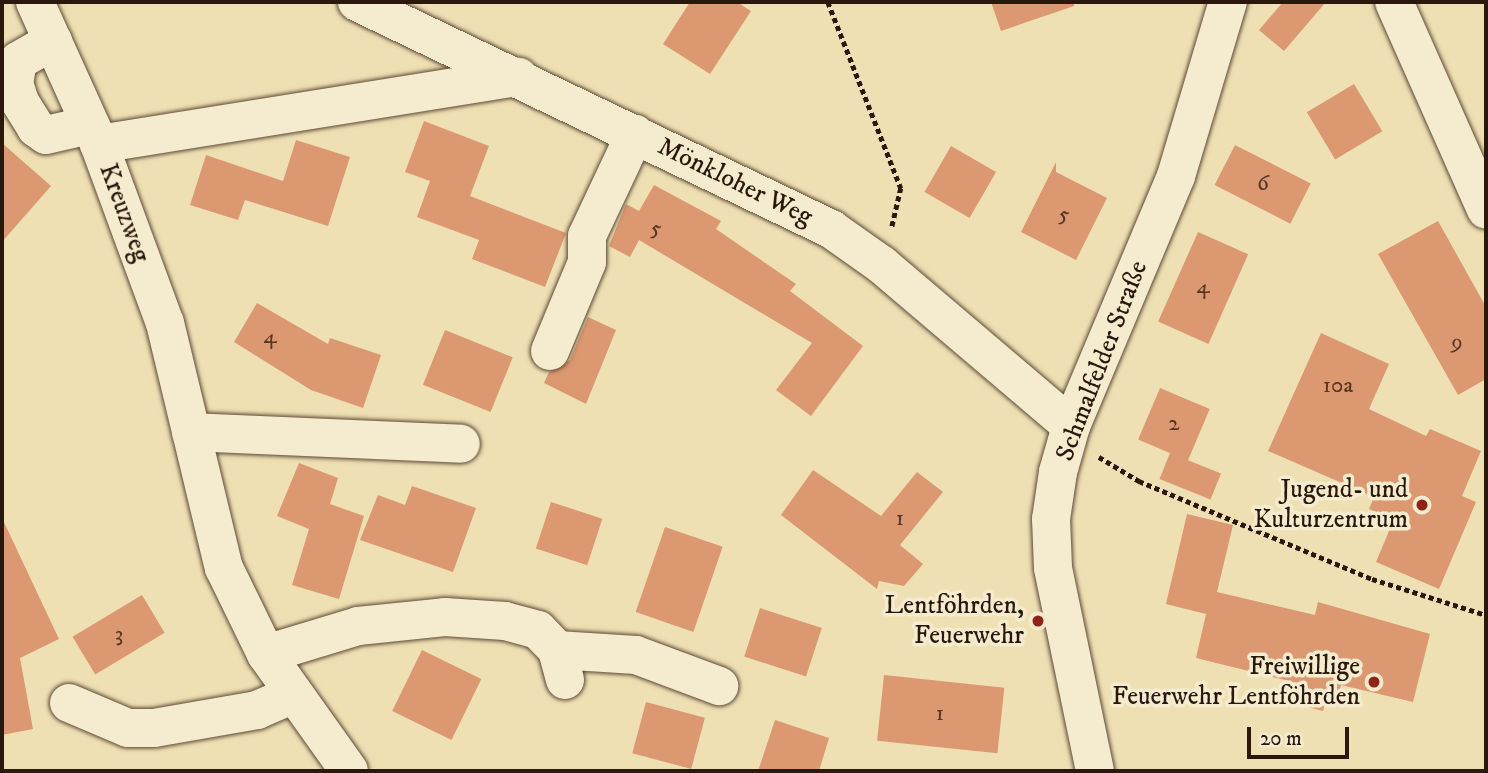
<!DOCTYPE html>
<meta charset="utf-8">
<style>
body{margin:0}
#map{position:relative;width:1488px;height:773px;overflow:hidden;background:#efe0b4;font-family:"IM FELL DW Pica",serif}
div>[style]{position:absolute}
.building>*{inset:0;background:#db9871;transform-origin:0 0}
.path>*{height:4.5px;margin-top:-2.25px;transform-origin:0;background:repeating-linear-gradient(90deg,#2b180c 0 5px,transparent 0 8.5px)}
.roads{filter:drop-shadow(0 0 2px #5c4a36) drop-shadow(0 0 2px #5c4a36)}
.minor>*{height:38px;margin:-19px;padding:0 19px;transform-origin:19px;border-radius:19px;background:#f5ebce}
.dots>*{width:19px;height:19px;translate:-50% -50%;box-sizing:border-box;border:4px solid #f5ebce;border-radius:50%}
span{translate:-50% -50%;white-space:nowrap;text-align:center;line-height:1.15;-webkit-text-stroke:7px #f5ebce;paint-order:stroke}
.number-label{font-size:23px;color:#573825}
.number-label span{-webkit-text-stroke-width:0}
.street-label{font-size:26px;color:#2b180c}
.poi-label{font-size:26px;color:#2b180c}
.right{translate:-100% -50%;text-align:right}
.frame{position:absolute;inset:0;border:4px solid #2b180c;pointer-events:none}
.scale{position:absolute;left:1247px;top:727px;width:102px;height:32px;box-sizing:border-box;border:4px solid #2b180c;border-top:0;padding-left:9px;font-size:21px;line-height:24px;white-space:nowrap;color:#2b180c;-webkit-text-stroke:5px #f5ebce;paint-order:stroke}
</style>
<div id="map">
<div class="building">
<i style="clip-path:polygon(690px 2px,737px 2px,751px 11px,710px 74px,663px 44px)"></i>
<i style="clip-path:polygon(991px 2px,1074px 2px,1074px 6px,1001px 31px)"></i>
<i style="clip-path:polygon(1283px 2px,1326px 2px,1284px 51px,1259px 30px)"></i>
<i style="left:1354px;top:84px;width:55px;height:55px;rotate:59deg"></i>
<i style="clip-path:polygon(424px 121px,489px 146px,470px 196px,566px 233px,545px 287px,472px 259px,479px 240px,417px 217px,430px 181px,405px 172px)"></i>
<i style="clip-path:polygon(296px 140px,350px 157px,328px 226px,245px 200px,238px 220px,190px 205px,206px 155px,283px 181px)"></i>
<i style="clip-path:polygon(2px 143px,51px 186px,2px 242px)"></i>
<i style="left:1235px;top:145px;width:85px;height:45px;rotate:27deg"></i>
<i style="left:951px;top:146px;width:52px;height:53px;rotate:30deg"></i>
<i style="clip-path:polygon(1056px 162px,1056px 172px,1107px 198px,1076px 260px,1021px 232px)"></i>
<i style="clip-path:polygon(654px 185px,721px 221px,716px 229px,796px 284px,790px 291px,863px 346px,811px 416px,776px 390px,812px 343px,639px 240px,630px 257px,609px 246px,626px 204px,639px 211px)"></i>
<i style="clip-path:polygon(1438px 221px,1486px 307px,1486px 379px,1458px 395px,1378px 254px)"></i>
<i style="left:1198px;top:232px;width:55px;height:98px;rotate:24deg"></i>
<i style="clip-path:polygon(257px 303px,328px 344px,330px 338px,381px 355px,363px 408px,311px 390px,234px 342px)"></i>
<i style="clip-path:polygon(588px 317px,616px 330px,586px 404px,544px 383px,549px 372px,570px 360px)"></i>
<i style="left:445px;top:330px;width:73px;height:59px;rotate:22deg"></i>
<i style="clip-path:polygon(1321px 333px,1389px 364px,1369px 409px,1426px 436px,1430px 429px,1481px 451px,1462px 496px,1476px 502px,1439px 589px,1376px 562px,1394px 519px,1369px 509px,1374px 497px,1268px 451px)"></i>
<i style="left:1160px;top:388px;width:54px;height:56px;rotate:23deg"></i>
<i style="left:1170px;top:453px;width:55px;height:28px;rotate:22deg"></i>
<i style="clip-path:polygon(299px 463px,338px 478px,330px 504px,364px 516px,339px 599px,292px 585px,309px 529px,277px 516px)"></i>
<i style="clip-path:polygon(813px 470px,881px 516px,917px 472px,943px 492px,900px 545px,923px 564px,904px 586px,879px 581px,877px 589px,781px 515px)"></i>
<i style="clip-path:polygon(412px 486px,476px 508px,453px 572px,360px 540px,378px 495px,405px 505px)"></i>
<i style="left:551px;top:502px;width:54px;height:49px;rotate:18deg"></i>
<i style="clip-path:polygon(1187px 514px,1233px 525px,1217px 592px,1315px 615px,1318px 602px,1430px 634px,1413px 702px,1341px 685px,1338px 696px,1328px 693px,1323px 711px,1292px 703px,1297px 683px,1196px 658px,1206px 614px,1166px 604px)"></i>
<i style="clip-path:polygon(2px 518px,59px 639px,20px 658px,33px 729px,2px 735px)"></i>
<i style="left:665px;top:527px;width:61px;height:90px;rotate:19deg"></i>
<i style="left:142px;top:595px;width:44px;height:81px;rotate:59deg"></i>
<i style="left:760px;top:608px;width:65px;height:51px;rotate:18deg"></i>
<i style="left:422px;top:650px;width:66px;height:68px;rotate:26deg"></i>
<i style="left:884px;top:675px;width:121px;height:66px;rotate:6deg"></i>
<i style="left:646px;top:702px;width:61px;height:53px;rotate:15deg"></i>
<i style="clip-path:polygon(775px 720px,829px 738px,819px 771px,758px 771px)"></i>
</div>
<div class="path">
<i style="left:828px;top:2px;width:200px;rotate:68.6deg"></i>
<i style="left:901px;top:188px;width:40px;rotate:103deg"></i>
<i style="left:1099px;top:457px;width:47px;rotate:31deg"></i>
<i style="left:1139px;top:481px;width:253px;rotate:22.8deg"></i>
<i style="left:1372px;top:579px;width:120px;rotate:17.5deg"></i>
</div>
<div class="roads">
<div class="minor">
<i style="left:35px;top:2px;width:156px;rotate:65.7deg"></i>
<i style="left:99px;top:144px;width:191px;rotate:69.8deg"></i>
<i style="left:165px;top:323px;width:252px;rotate:76.5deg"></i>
<i style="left:224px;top:568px;width:96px;rotate:64deg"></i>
<i style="left:266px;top:654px;width:143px;rotate:54.6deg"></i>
<i style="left:357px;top:2px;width:526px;rotate:25.59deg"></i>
<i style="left:831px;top:229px;width:62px;rotate:35.2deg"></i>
<i style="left:882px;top:265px;width:248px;rotate:40.4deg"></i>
<i style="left:1394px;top:2px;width:227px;rotate:66.1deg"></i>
<i style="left:53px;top:41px;width:40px;rotate:150.3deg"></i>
<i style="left:18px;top:61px;width:22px;rotate:100deg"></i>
<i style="left:14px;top:83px;width:20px;rotate:72deg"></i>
<i style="left:20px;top:102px;width:31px;rotate:58deg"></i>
<i style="left:36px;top:128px;width:12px;rotate:35deg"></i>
<i style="left:46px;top:135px;width:45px;rotate:-12.8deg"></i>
<i style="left:99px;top:144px;width:425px;rotate:-9.1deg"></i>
<i style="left:550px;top:351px;width:96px;rotate:-67.4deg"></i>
<i style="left:587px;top:262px;width:26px;rotate:-90deg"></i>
<i style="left:587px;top:236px;width:113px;rotate:-64.8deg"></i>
<i style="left:191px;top:432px;width:270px;rotate:2.5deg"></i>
<i style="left:557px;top:650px;width:79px;rotate:3.6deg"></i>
<i style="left:636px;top:655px;width:89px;rotate:20.5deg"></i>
<i style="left:266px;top:654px;width:96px;rotate:-16.9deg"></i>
<i style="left:358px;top:626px;width:87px;rotate:-5.9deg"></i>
<i style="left:445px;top:617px;width:60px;rotate:3.8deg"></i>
<i style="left:505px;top:621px;width:34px;rotate:15deg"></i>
<i style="left:538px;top:630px;width:28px;rotate:46deg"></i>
<i style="left:557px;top:650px;width:31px;rotate:75deg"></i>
<i style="left:69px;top:703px;width:64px;rotate:23deg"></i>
<i style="left:128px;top:728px;width:26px"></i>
<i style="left:154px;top:728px;width:105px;rotate:-9.9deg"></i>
<i style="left:257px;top:710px;width:40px;rotate:-23.4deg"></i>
<i style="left:1095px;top:771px;width:207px;rotate:-101.7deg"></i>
<i style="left:1053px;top:568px;width:49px;rotate:-92.3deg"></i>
<i style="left:1051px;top:519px;width:48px;rotate:-81.5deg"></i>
<i style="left:1058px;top:472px;width:48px;rotate:-74.2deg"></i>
<i style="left:1071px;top:426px;width:271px;rotate:-67.2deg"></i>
<i style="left:1176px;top:176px;width:182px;rotate:-73.4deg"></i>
</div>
</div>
<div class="dots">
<i style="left:1422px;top:505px;background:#8f2418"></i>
<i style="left:1038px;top:621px;background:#8f2418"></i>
<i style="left:1374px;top:682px;background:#8f2418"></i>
</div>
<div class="number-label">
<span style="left:1263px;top:184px">6</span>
<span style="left:1064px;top:215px">5</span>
<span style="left:656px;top:229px">5</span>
<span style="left:1203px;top:287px">4</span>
<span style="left:270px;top:337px">4</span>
<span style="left:1457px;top:343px">9</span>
<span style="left:1338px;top:386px">10a</span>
<span style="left:1174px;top:424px">2</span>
<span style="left:900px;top:519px">1</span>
<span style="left:119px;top:635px">3</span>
<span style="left:940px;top:714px">1</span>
</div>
<div class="street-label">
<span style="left:735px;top:182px;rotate:26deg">Mönkloher Weg</span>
<span style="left:124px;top:213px;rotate:70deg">Kreuzweg</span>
<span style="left:1102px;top:361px;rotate:-69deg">Schmalfelder Straße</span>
</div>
<div class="poi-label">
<span class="right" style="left:1408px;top:505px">Jugend- und<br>Kulturzentrum</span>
<span class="right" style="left:1024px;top:621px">Lentföhrden,<br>Feuerwehr</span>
<span class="right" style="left:1360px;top:682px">Freiwillige<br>Feuerwehr Lentföhrden</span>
</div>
<div class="frame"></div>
<div class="scale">20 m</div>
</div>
